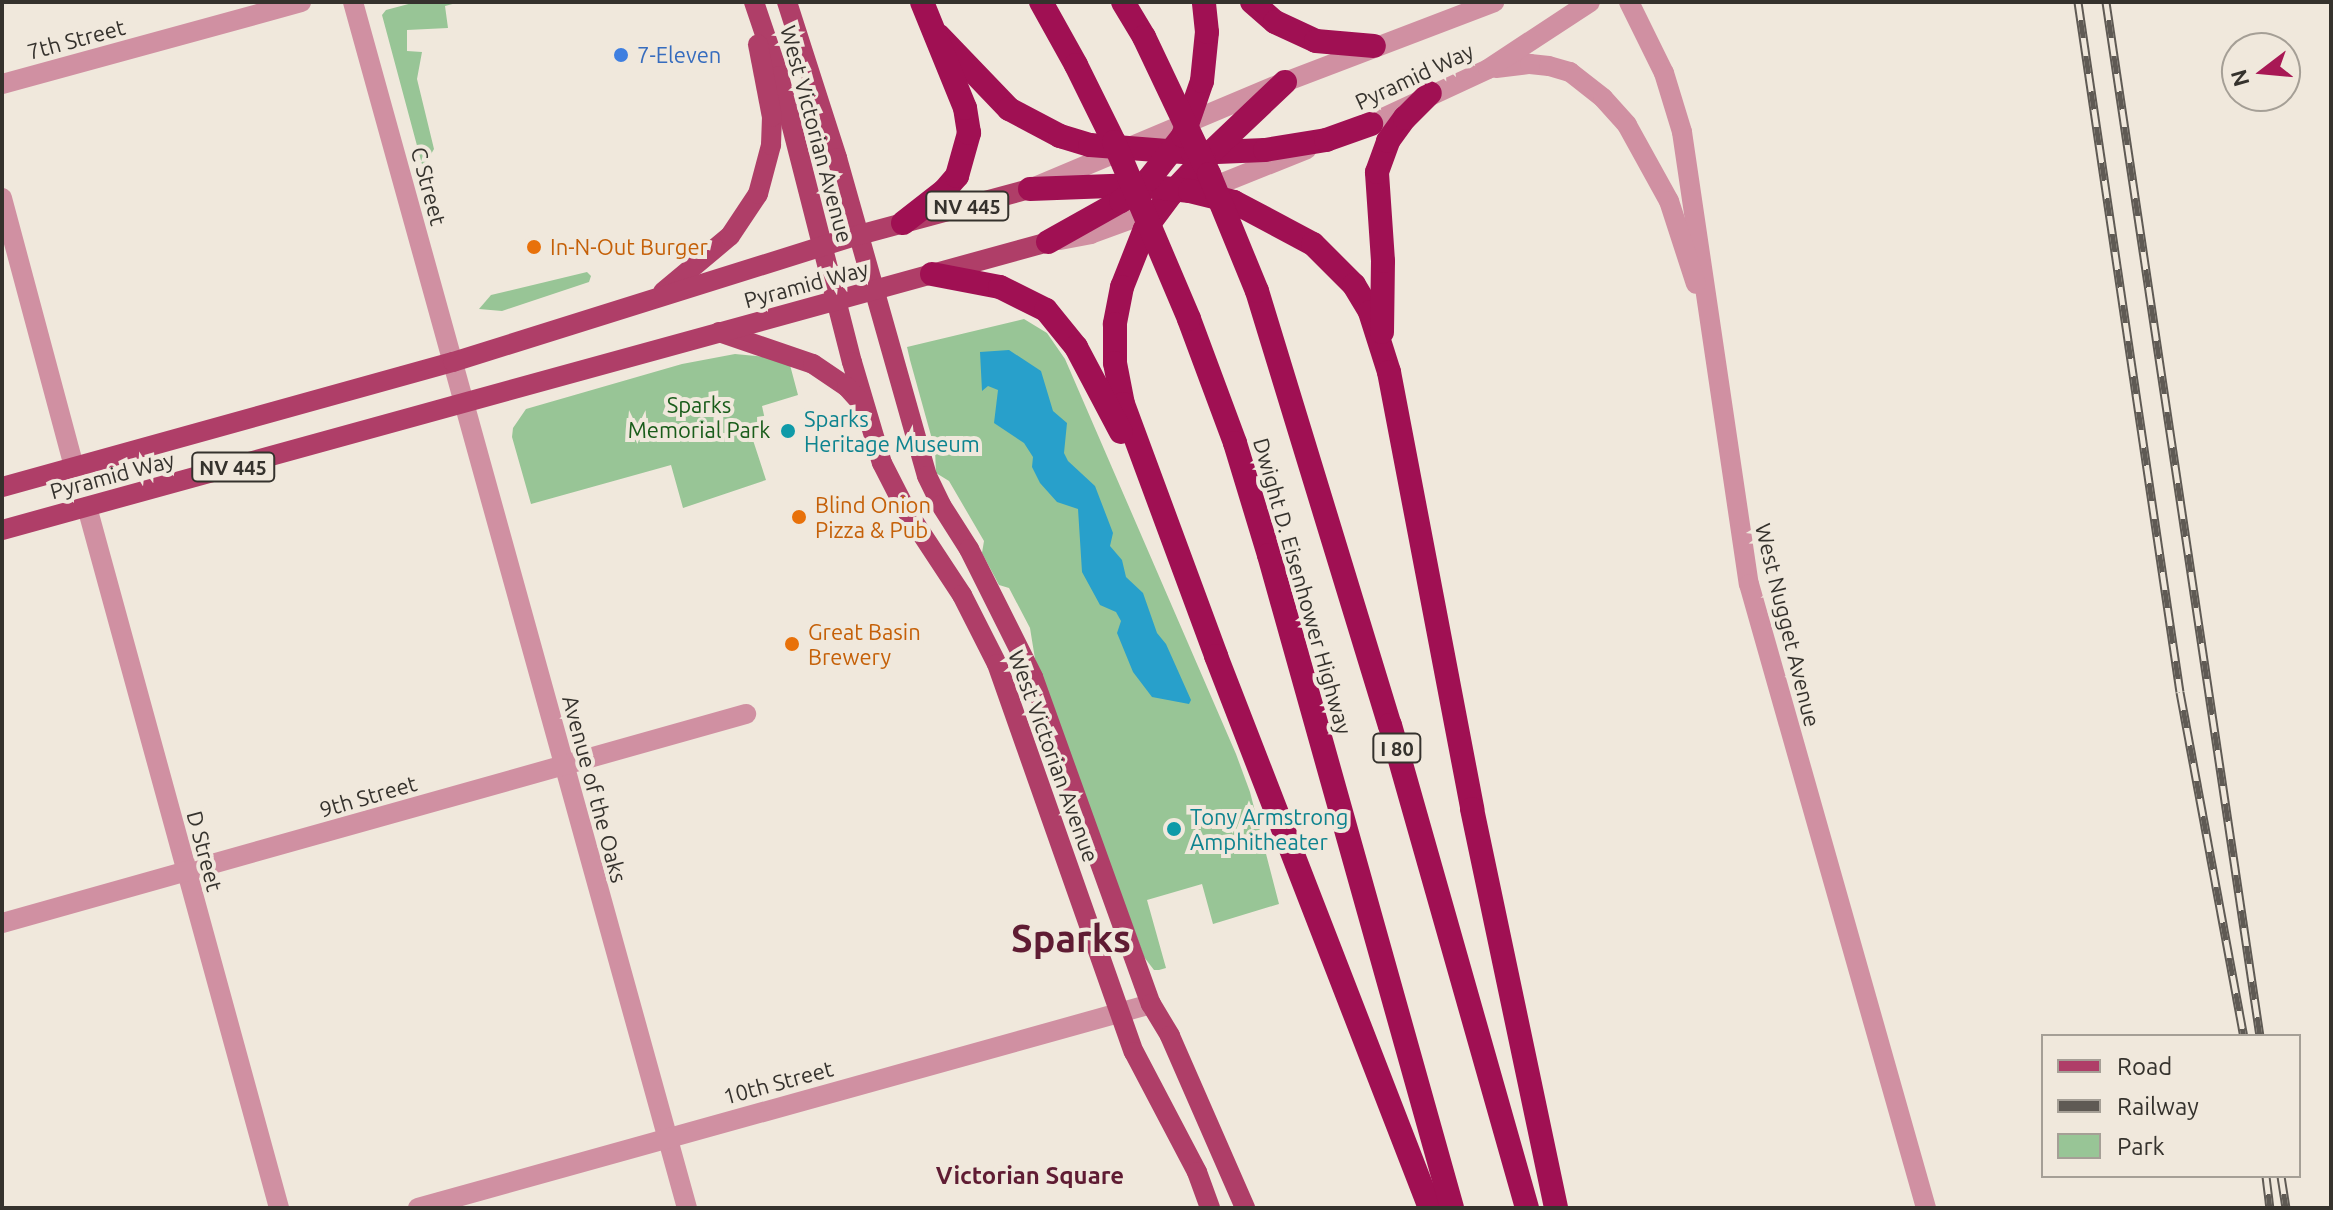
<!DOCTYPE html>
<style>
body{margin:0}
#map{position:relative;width:2333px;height:1210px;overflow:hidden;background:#f0e8dc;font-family:Ubuntu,sans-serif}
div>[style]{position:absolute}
.green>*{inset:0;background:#98c596}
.water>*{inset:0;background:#28a0cb}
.minor>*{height:20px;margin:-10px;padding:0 10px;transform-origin:10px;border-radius:10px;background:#d090a2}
.major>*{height:20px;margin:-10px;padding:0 10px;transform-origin:10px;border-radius:10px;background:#af3e68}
.highway>*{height:24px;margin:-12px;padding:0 12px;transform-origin:12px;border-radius:12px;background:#a01053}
.rail>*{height:9px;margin-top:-4.5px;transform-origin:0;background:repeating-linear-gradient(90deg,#f0e8dc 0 18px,#5f5a54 0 36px);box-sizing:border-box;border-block:2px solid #5f5a54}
.highway-bridge>*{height:24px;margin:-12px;padding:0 12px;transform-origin:12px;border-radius:12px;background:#a01053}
.dots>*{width:22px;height:22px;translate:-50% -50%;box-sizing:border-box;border:4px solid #f0e8dc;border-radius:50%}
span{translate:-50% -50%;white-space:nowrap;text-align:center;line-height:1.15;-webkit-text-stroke:8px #f0e8dc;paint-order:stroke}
.shield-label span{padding:2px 6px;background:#f0e8dc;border:2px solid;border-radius:6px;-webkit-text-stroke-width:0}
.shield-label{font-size:20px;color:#35322d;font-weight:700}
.street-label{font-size:22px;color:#35322d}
.shop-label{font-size:22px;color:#366cbe}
.left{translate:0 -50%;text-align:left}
.food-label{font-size:22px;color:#c56008}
.park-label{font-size:22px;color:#195c1a}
.culture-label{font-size:22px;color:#0d838f}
.neighbourhood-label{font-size:24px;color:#5f1c33;font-weight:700}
.town-label{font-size:38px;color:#5f1c33;font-weight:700}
.frame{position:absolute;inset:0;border:4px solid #35322d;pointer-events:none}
.legend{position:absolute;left:2041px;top:1034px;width:260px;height:144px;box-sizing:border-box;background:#f0e8dc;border:2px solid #a59f96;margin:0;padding:10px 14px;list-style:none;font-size:24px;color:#35322d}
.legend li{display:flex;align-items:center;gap:16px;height:40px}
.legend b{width:40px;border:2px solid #a59f96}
.north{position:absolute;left:2221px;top:32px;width:80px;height:80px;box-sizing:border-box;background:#f0e8dc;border:2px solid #a59f96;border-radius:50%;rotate:254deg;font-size:22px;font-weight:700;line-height:32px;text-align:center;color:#35322d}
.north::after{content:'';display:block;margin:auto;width:28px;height:36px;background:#a81855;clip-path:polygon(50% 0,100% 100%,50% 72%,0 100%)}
</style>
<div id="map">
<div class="green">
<i style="clip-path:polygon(416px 2px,460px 2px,445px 6px,448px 28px,407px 30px,407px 51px,422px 52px,417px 79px,434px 149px,423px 168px,382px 15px,386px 10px)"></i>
<i style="clip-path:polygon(587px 272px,591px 276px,589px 282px,502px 311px,479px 309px,491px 295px)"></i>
<i style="clip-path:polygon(1024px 319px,1047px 333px,1065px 359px,1236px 754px,1250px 792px,1279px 904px,1213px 924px,1202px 884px,1147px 900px,1166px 968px,1159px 970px,1154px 970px,1144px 957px,1035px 659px,1030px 628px,1009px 588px,999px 585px,982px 553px,984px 541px,949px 481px,936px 473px,935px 450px,910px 360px,907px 347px)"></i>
<i style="clip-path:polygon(735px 354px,767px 357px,790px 365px,798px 395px,762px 406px,767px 429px,751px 434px,766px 480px,683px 508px,671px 465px,531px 504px,512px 437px,513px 428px,526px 409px,682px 364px)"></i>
</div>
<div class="water">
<i style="clip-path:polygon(1009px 350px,1041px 371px,1053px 411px,1067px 423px,1064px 453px,1068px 461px,1095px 486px,1113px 533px,1110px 546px,1122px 560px,1126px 577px,1143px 593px,1157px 633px,1166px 644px,1191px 700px,1189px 704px,1152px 697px,1133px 672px,1117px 633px,1121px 621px,1116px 612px,1100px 605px,1082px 572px,1078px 509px,1057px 502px,1040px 483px,1032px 467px,1033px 457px,1024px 443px,994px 423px,998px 390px,988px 386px,982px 391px,980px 352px)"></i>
</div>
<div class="minor">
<i style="left:353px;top:2px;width:1251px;rotate:74.52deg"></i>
<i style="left:1629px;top:2px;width:79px;rotate:63.8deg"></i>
<i style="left:1664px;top:73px;width:62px;rotate:73deg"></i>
<i style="left:1682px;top:132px;width:457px;rotate:81.6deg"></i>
<i style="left:1749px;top:584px;width:649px;rotate:74.16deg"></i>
<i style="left:1496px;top:68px;width:34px;rotate:-7deg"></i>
<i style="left:1530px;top:64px;width:19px;rotate:6deg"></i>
<i style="left:1549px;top:66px;width:22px;rotate:16deg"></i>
<i style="left:1570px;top:72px;width:42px;rotate:38.2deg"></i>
<i style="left:1603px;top:98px;width:36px;rotate:48deg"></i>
<i style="left:1627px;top:125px;width:87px;rotate:61.1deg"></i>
<i style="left:1669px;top:201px;width:87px;rotate:72deg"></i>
<i style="left:2px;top:84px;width:310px;rotate:-15.3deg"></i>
<i style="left:1359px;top:129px;width:142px;rotate:-24.9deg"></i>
<i style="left:1488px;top:69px;width:122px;rotate:-33.3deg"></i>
<i style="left:1037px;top:186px;width:269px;rotate:-22.8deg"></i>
<i style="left:1285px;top:82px;width:224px;rotate:-20.9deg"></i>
<i style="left:1200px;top:192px;width:115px;rotate:-21.9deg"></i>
<i style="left:2px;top:198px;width:278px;rotate:75deg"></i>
<i style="left:1060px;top:240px;width:31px;rotate:-11deg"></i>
<i style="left:1090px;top:234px;width:73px;rotate:-19.9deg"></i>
<i style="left:87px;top:507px;width:727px;rotate:74.68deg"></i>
<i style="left:2px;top:923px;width:773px;rotate:-15.69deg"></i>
<i style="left:418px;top:1208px;width:761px;rotate:-15.55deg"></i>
</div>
<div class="major">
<i style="left:754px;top:2px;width:78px;rotate:71.3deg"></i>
<i style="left:779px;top:76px;width:295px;rotate:75.7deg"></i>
<i style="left:852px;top:362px;width:105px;rotate:73.5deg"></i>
<i style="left:882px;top:463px;width:53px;rotate:62.9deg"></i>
<i style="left:906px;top:510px;width:102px;rotate:56.6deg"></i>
<i style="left:962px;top:595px;width:77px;rotate:63.1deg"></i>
<i style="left:997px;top:664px;width:411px;rotate:70.6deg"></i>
<i style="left:1134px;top:1052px;width:136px;rotate:62.3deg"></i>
<i style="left:1197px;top:1172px;width:38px;rotate:70deg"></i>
<i style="left:787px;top:2px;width:164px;rotate:72.2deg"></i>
<i style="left:837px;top:158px;width:330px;rotate:74.2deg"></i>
<i style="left:927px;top:476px;width:32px;rotate:64deg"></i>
<i style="left:941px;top:505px;width:52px;rotate:57.5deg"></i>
<i style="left:969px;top:549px;width:143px;rotate:63.4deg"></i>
<i style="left:1033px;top:677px;width:348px;rotate:70.2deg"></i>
<i style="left:1151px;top:1004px;width:37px;rotate:59deg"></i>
<i style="left:1170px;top:1036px;width:188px;rotate:66.4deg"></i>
<i style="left:663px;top:292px;width:87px;rotate:-39.9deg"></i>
<i style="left:730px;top:236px;width:50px;rotate:-56.3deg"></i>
<i style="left:758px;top:194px;width:51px;rotate:-75.1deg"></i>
<i style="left:771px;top:145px;width:28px;rotate:-88deg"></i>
<i style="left:772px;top:117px;width:74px;rotate:-100.9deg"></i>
<i style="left:719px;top:332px;width:99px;rotate:18.8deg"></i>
<i style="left:813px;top:364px;width:41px;rotate:34.1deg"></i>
<i style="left:847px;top:387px;width:24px;rotate:48deg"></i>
<i style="left:2px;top:487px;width:468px;rotate:-15.5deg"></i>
<i style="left:453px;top:362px;width:425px;rotate:-17.4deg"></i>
<i style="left:859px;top:235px;width:177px;rotate:-15.1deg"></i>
<i style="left:2px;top:530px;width:1085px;rotate:-15.39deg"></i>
</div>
<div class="highway">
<i style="left:1041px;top:2px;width:72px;rotate:60.9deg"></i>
<i style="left:1123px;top:2px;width:41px;rotate:59deg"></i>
<i style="left:1252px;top:2px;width:30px;rotate:41deg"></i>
<i style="left:1275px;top:22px;width:45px;rotate:24.9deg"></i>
<i style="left:1316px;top:41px;width:58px;rotate:4.9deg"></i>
<i style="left:939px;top:36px;width:101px;rotate:46.2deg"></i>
<i style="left:1009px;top:109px;width:58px;rotate:27.9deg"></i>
<i style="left:1060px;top:136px;width:31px;rotate:17deg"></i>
<i style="left:1090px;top:145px;width:103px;rotate:4.4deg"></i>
<i style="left:1193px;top:153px;width:72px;rotate:-2.4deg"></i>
<i style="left:1265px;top:150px;width:62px;rotate:-9.3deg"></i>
<i style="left:1326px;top:140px;width:48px;rotate:-19.6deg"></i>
<i style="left:1285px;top:82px;width:112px;rotate:136.5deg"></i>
<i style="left:1204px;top:159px;width:48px;rotate:133.3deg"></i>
<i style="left:1171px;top:194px;width:44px;rotate:126.6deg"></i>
<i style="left:1145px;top:229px;width:62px;rotate:111.6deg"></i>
<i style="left:1122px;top:287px;width:38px;rotate:101deg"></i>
<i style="left:1115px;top:324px;width:39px;rotate:90deg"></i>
<i style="left:1115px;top:363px;width:42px;rotate:79deg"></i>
<i style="left:1123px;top:404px;width:269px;rotate:69.7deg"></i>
<i style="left:1216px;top:656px;width:592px;rotate:68.81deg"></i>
<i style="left:1030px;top:189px;width:107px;rotate:-2.1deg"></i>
<i style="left:1137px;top:185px;width:53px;rotate:6.5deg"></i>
<i style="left:1190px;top:191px;width:45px;rotate:14deg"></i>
<i style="left:1234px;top:202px;width:89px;rotate:28deg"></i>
<i style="left:1313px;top:244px;width:58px;rotate:45deg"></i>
<i style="left:1354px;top:285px;width:31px;rotate:59deg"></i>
<i style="left:1370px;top:312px;width:63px;rotate:72.4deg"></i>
<i style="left:1389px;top:372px;width:445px;rotate:79.2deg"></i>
<i style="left:1472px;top:809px;width:408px;rotate:78.1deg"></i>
<i style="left:903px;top:223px;width:52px;rotate:-38deg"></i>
<i style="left:944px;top:191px;width:20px;rotate:-49deg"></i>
<i style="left:957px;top:176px;width:45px;rotate:-74.4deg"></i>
<i style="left:969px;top:133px;width:25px;rotate:-99deg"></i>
<i style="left:965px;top:108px;width:114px;rotate:-112.1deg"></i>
<i style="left:1048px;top:242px;width:84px;rotate:-29.3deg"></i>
<i style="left:1121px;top:201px;width:36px;rotate:-38deg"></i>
<i style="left:1149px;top:179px;width:55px;rotate:-51.7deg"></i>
<i style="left:1183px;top:136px;width:58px;rotate:-70.9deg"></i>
<i style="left:1202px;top:81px;width:49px;rotate:-84.2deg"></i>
<i style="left:1207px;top:32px;width:30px;rotate:-96deg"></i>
<i style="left:932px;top:274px;width:69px;rotate:10.8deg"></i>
<i style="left:1000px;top:287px;width:51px;rotate:26.6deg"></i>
<i style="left:1046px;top:310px;width:48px;rotate:51deg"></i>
<i style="left:1076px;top:347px;width:96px;rotate:62.1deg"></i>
<i style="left:1257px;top:291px;width:454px;rotate:73deg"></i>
<i style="left:1390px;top:725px;width:502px;rotate:74.16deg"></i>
<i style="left:1189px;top:319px;width:132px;rotate:69.6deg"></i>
<i style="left:1235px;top:443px;width:117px;rotate:73.1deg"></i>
<i style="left:1269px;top:555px;width:678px;rotate:74.34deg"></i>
<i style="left:1382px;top:332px;width:71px;rotate:-89.2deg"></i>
<i style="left:1383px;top:261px;width:89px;rotate:-93.9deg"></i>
<i style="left:1377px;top:172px;width:33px;rotate:-70deg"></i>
<i style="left:1388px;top:141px;width:29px;rotate:-54deg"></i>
<i style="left:1405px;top:118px;width:35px;rotate:-45deg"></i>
</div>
<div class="rail">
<i style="left:2078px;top:2px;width:697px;rotate:81.59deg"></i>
<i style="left:2180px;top:692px;width:350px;rotate:79.5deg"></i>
<i style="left:2106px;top:2px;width:1045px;rotate:81.53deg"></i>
<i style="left:2266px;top:1176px;width:32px;rotate:83deg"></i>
<i style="left:2281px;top:1176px;width:32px;rotate:81deg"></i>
</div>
<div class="highway-bridge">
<i style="left:1144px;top:37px;width:152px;rotate:64.6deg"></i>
<i style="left:1209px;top:174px;width:126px;rotate:67.7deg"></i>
<i style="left:1076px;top:65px;width:86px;rotate:63.7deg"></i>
<i style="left:1114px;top:142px;width:192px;rotate:67deg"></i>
</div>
<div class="dots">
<i style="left:621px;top:55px;background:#3f7fe0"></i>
<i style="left:534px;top:247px;background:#e8710a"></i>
<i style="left:788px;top:431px;background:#0f9aa8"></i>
<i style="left:799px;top:517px;background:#e8710a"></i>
<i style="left:792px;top:644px;background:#e8710a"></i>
<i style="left:1174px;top:829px;background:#0f9aa8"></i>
</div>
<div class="shield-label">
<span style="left:967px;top:206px">NV 445</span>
<span style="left:233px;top:467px">NV 445</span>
<span style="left:1397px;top:748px">I 80</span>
</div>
<div class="street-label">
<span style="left:76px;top:39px;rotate:-15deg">7th Street</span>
<span style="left:1414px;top:76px;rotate:-25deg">Pyramid Way</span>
<span style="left:817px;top:134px;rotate:75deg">West Victorian Avenue</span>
<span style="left:429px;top:186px;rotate:75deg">C Street</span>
<span style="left:806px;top:284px;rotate:-15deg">Pyramid Way</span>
<span style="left:112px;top:475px;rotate:-15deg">Pyramid Way</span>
<span style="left:1303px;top:586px;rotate:74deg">Dwight D. Eisenhower Highway</span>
<span style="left:1788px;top:625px;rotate:76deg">West Nugget Avenue</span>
<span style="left:1054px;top:756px;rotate:70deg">West Victorian Avenue</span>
<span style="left:595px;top:789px;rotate:75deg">Avenue of the Oaks</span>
<span style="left:368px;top:796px;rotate:-16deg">9th Street</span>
<span style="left:205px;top:851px;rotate:75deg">D Street</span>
<span style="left:778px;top:1082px;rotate:-15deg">10th Street</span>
</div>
<div class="shop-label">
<span class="left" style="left:637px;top:55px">7-Eleven</span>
</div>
<div class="food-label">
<span class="left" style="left:550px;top:247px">In-N-Out Burger</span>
<span class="left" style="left:815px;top:517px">Blind Onion<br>Pizza &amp; Pub</span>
<span class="left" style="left:808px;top:644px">Great Basin<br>Brewery</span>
</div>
<div class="park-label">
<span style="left:699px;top:417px">Sparks<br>Memorial Park</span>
</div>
<div class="culture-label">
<span class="left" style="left:804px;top:431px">Sparks<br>Heritage Museum</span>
<span class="left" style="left:1190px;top:829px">Tony Armstrong<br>Amphitheater</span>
</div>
<div class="neighbourhood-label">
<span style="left:1030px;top:1176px">Victorian Square</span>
</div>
<div class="town-label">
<span style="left:1071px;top:939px">Sparks</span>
</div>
<div class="frame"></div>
<ul class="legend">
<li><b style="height:10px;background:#af3e68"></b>Road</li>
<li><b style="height:10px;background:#5f5a54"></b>Railway</li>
<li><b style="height:22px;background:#98c596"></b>Park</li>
</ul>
<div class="north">N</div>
</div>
